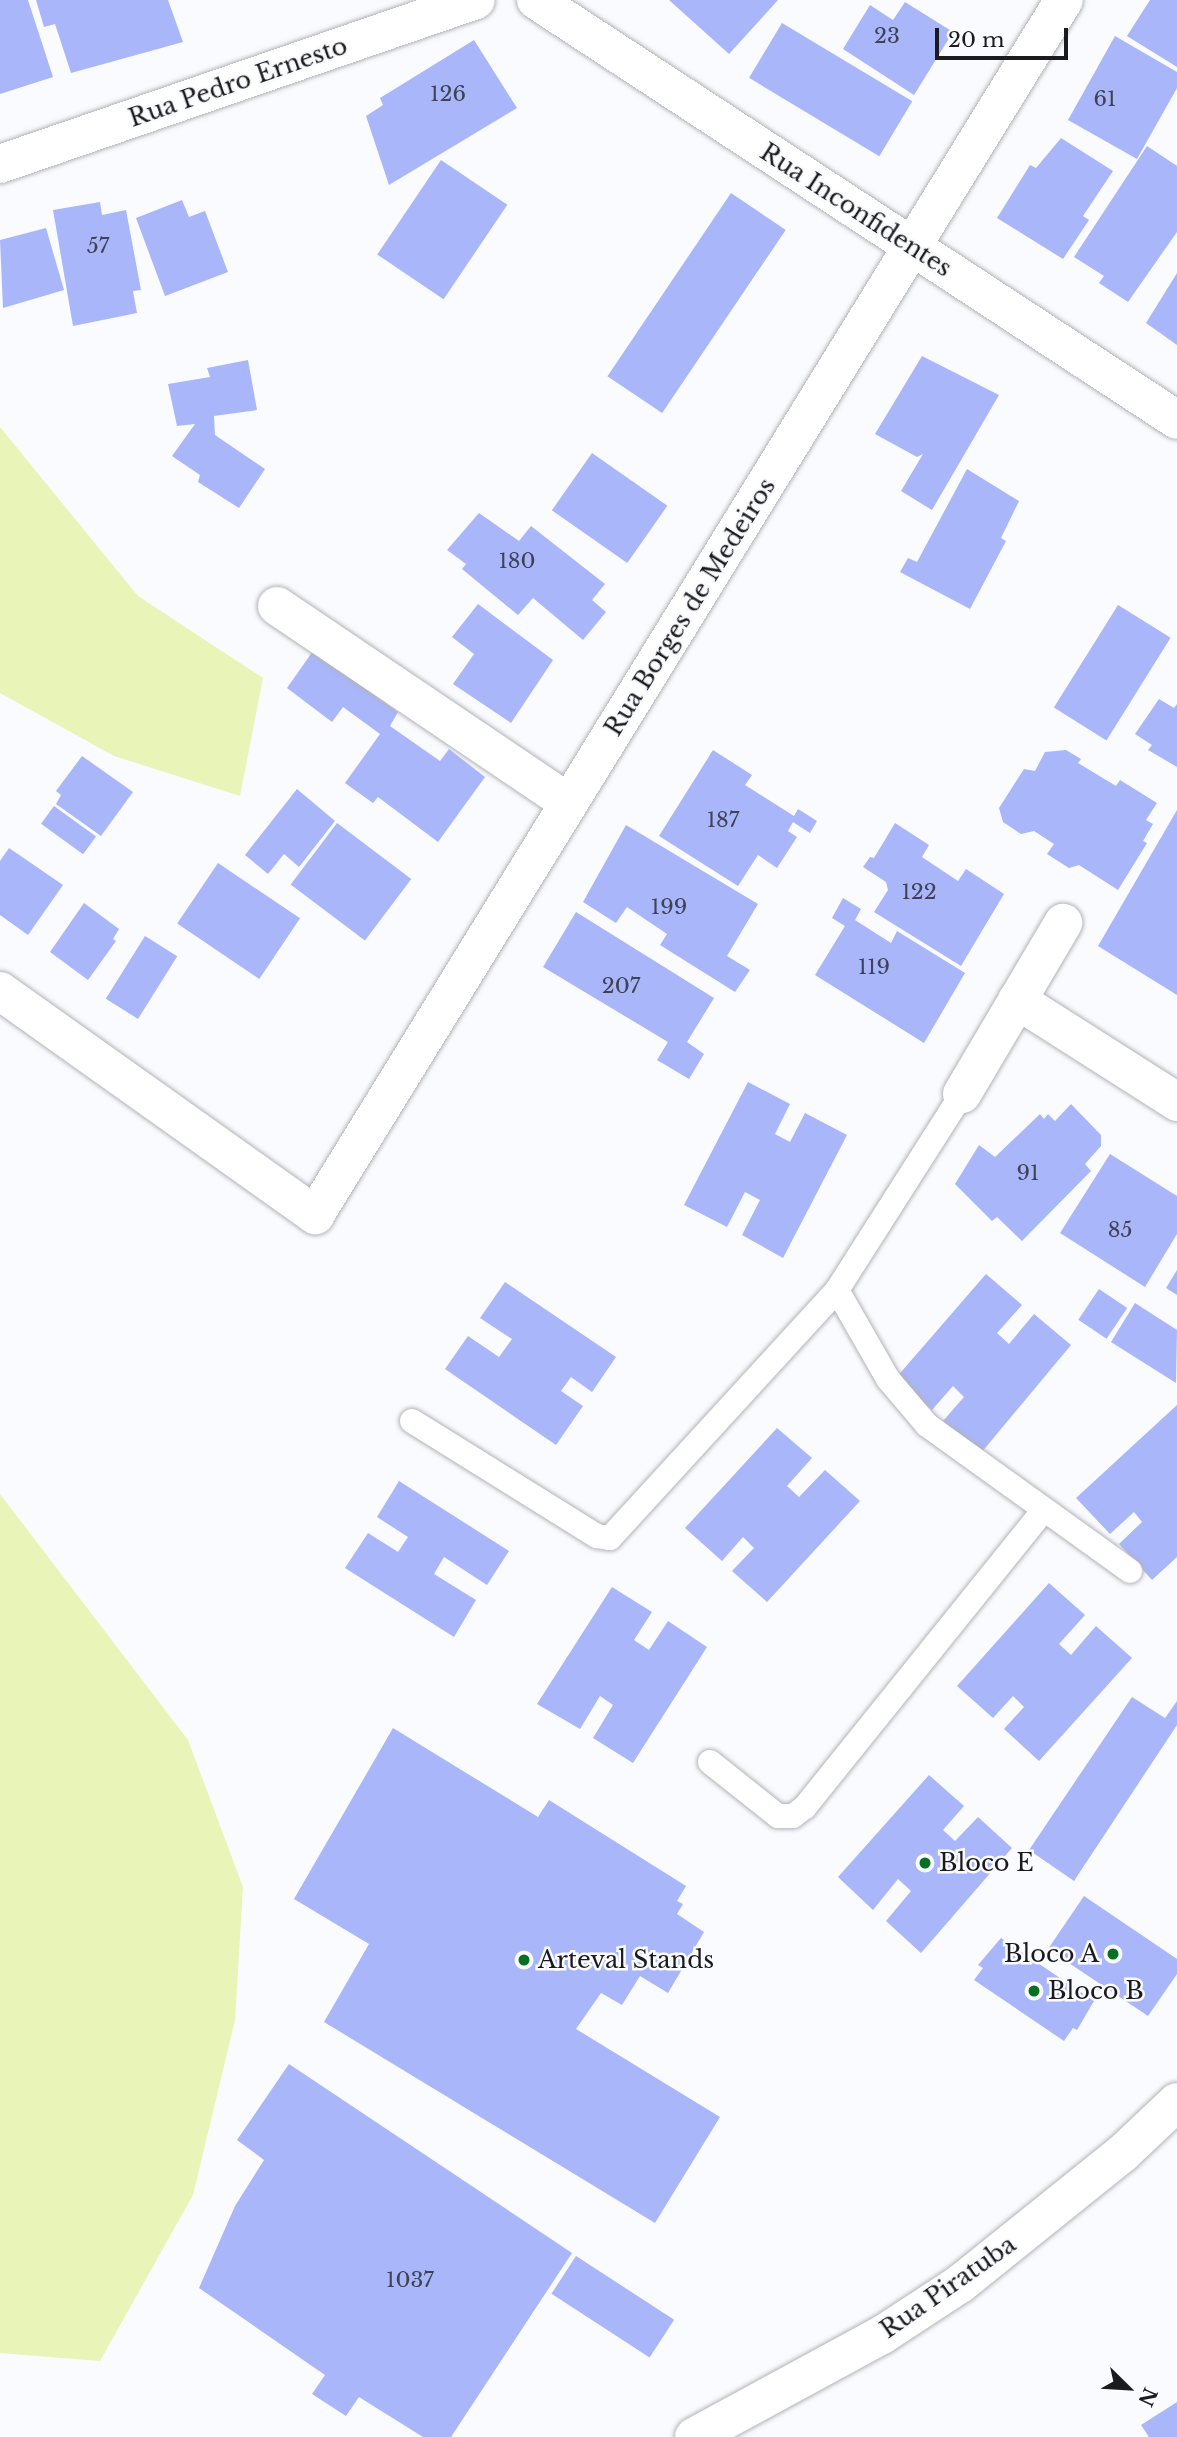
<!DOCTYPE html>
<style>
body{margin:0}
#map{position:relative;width:1177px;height:2437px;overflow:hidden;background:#fafbff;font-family:"Libre Baskerville",serif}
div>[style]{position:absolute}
.green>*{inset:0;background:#e8f4b8}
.building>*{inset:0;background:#a9b6f9;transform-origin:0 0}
.roads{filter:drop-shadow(0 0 2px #b2b3b7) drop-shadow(0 0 2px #b2b3b7)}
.lane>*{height:24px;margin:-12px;padding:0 12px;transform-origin:12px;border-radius:12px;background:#fff}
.street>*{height:38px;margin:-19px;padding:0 19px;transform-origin:19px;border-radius:19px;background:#fff}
.secondary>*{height:38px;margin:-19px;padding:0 19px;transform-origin:19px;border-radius:19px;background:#fff}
.dots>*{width:19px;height:19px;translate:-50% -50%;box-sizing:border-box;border:4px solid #fafbff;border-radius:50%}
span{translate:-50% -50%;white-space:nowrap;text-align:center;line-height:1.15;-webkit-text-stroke:5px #fafbff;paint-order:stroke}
.number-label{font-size:21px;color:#3e4254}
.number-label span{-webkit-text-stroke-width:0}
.street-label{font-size:24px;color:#1b1b1d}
.poi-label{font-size:24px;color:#1b1b1d}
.left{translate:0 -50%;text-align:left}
.right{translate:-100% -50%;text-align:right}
.north{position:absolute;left:1093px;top:2353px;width:70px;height:70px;-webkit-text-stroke:5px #fafbff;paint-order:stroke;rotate:114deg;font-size:19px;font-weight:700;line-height:28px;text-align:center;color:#1b1b1d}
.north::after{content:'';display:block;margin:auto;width:24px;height:32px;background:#1b1b1d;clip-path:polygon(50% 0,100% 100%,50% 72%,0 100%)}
.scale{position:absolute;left:935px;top:28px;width:133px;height:32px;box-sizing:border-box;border:4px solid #1b1b1d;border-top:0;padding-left:9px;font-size:21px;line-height:24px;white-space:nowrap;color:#1b1b1d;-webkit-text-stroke:5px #fafbff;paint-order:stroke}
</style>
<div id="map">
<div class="green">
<i style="clip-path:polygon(0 427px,138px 596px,263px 678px,240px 796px,114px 756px,0 693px)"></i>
<i style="clip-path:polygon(0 1494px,188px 1740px,243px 1887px,235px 2020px,193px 2195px,100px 2361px,0 2353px)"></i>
</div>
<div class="building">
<i style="clip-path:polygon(0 0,28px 0,53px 77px,0 94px)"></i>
<i style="clip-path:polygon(36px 0,168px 0,183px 42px,71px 73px,55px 24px,44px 27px)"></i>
<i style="clip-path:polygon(669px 0,778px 0,729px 54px)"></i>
<i style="clip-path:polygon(1150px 0,1177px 0,1177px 67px,1127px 36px)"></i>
<i style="clip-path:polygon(905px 2px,953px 32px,914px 95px,843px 49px,870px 5px,893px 20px)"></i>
<i style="left:782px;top:23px;width:152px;height:64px;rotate:31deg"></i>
<i style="clip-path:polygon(1115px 36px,1177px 72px,1177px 88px,1137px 159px,1068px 120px)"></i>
<i style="clip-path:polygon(474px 40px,517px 108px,389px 185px,366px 116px,383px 105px,380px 98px)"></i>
<i style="clip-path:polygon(1061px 138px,1113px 171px,1083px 216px,1089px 220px,1063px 259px,997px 218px,1030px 165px,1036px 168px)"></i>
<i style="clip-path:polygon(1147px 146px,1177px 166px,1177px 232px,1128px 302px,1099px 283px,1104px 276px,1074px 257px)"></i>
<i style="left:441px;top:160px;width:80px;height:114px;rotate:34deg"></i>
<i style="left:731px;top:193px;width:66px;height:221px;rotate:34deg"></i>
<i style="clip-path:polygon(182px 200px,189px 217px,205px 211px,228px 272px,165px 296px,136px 218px)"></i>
<i style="clip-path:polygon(100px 202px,102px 215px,126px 210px,141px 290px,133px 291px,137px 313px,73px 326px,53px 210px)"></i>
<i style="clip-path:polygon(46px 228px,64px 290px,3px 308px,0 240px)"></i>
<i style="clip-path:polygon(1177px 273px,1177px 345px,1146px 323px)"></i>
<i style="clip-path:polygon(922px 356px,999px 395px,932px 510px,901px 491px,923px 454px,917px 457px,875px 434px)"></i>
<i style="clip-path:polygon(248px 360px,257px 410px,214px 416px,215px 435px,265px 469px,239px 508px,198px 482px,200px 475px,172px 456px,195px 424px,177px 426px,168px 384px,210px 377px,207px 368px)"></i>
<i style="left:592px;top:453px;width:92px;height:70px;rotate:35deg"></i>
<i style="clip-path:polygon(967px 469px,1019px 501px,1001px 538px,1006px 541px,970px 609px,900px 572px,908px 558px,917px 562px)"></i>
<i style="clip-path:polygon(479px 513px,519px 541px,531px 526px,605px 584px,592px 600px,606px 612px,583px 640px,533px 598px,518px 615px,462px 569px,466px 564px,447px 550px)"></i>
<i style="clip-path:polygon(478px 604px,553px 660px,511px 723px,453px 684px,474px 654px,452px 637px)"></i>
<i style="left:1118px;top:605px;width:62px;height:121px;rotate:32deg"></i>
<i style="clip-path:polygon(313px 651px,398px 712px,390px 726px,440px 761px,449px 749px,485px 777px,438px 842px,378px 797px,373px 803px,345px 783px,380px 734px,343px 707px,332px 722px,287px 688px)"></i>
<i style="clip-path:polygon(1159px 699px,1174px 708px,1177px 704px,1177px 767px,1148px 750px,1152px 745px,1135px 734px)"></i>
<i style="clip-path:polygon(713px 750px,752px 775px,745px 785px,794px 816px,798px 809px,817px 821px,810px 833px,793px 822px,788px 831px,797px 837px,777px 868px,758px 855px,738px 886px,659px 836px)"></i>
<i style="clip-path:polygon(1066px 750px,1081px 759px,1078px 763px,1116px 786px,1120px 780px,1157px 803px,1146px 820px,1153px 824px,1143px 841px,1147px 843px,1118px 890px,1079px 865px,1069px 868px,1047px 854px,1054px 844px,1034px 831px,1021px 834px,1003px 822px,999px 808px,1024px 769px,1035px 771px,1045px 752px)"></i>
<i style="clip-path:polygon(82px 756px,133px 792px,101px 836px,56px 804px,61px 795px,56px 791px)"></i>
<i style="clip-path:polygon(297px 789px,335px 821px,299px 867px,284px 854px,268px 874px,245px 855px)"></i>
<i style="left:54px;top:806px;width:52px;height:22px;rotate:36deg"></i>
<i style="clip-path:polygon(1177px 810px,1177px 995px,1098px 946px)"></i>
<i style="left:337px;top:823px;width:93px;height:77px;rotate:37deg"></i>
<i style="clip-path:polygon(895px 823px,929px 845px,922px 857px,958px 881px,966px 869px,1004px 894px,961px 966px,874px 912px,888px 890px,886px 882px,863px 867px,870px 857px,874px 858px)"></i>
<i style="clip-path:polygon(626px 825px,758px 904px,727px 956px,750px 970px,735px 992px,660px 945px,667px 934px,627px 907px,616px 923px,583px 902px)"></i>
<i style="clip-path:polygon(9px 848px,63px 885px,28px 935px,0 915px,0 861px)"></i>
<i style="left:218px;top:863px;width:99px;height:73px;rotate:34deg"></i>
<i style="clip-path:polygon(843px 898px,861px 909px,855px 920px,891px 943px,897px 931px,965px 973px,924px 1043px,815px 975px,845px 926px,832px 918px)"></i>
<i style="clip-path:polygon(84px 903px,119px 929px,113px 939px,116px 941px,88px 980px,50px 952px)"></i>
<i style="clip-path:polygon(576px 912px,714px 998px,687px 1042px,704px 1054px,689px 1079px,657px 1060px,668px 1042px,543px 967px)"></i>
<i style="left:145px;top:936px;width:38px;height:74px;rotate:32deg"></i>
<i style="clip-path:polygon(748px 1082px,790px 1104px,775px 1134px,790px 1142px,805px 1113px,847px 1135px,783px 1258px,742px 1235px,760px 1200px,745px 1192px,727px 1227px,684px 1205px)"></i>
<i style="clip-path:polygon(1071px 1104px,1101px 1135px,1101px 1146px,1085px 1164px,1091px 1171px,1022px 1241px,997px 1217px,992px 1221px,955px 1184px,979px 1145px,995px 1157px,1040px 1114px,1044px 1119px,1048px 1114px,1055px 1121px)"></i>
<i style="clip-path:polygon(1110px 1154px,1177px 1196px,1177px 1234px,1145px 1287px,1060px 1233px)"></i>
<i style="clip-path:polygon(1177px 1270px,1177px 1295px,1166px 1288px)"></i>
<i style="clip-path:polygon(986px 1274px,1022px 1305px,997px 1333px,1009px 1344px,1034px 1314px,1071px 1345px,981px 1453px,943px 1421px,964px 1397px,953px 1386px,932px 1410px,895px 1379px)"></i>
<i style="clip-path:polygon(505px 1282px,616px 1357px,592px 1392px,571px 1377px,561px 1391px,583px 1406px,556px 1445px,445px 1369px,468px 1336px,499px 1357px,512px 1339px,480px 1318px)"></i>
<i style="left:1099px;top:1289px;width:34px;height:37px;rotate:34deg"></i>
<i style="clip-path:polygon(1135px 1303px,1177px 1330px,1176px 1383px,1111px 1342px)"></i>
<i style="clip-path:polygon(1177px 1405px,1177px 1557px,1152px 1580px,1119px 1544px,1142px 1522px,1134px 1512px,1110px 1534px,1076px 1498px)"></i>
<i style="clip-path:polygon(777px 1428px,812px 1458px,787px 1486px,799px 1497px,825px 1470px,860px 1501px,767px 1602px,732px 1571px,754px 1548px,743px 1537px,722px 1561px,685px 1528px)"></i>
<i style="clip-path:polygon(399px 1481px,509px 1551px,487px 1585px,444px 1557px,434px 1574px,476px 1600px,454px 1637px,345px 1568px,368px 1533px,398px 1552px,408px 1537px,377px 1517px)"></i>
<i style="clip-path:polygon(1049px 1583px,1085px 1615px,1059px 1644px,1071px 1655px,1096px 1626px,1132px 1658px,1039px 1761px,1004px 1729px,1024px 1707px,1013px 1696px,993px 1718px,957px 1686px)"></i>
<i style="clip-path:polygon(612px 1587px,652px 1612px,634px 1640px,649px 1650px,668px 1621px,707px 1647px,633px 1763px,593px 1738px,613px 1705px,600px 1696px,580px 1729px,537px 1704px)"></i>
<i style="clip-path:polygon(1132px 1697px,1165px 1718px,1177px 1701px,1177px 1725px,1074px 1881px,1029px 1850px)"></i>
<i style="clip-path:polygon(393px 1728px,538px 1817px,549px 1800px,686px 1886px,677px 1901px,683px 1904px,677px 1914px,704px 1932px,668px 1993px,640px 1976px,622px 2005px,601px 1993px,576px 2029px,720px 2117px,655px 2223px,324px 2022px,369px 1944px,294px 1899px)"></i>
<i style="clip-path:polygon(929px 1775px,964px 1806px,943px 1830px,955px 1841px,978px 1817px,1012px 1848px,921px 1953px,886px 1921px,911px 1891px,898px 1879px,873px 1910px,838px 1877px)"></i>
<i style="clip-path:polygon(1084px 1896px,1177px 1959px,1177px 1974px,1148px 2016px,1048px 1949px)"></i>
<i style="clip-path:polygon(1001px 1938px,1094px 2001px,1077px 2030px,1073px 2028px,1064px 2041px,974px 1980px,983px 1968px,978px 1965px)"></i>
<i style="clip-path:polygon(289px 2064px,572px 2253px,451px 2437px,423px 2437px,359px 2397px,346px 2416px,312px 2394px,325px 2375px,199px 2288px,235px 2206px,264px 2160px,237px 2140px)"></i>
<i style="left:576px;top:2256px;width:117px;height:45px;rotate:33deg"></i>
<i style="clip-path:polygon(1177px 2402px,1177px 2437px,1149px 2437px,1141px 2425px)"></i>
</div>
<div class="roads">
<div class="lane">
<i style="left:962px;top:1094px;width:232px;rotate:122.5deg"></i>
<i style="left:837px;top:1290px;width:103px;rotate:60.2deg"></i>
<i style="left:888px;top:1379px;width:60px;rotate:49.7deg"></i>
<i style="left:927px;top:1425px;width:250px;rotate:35.7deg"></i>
<i style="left:412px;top:1421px;width:218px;rotate:31.9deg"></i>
<i style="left:597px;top:1536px;width:13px;rotate:9deg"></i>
<i style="left:610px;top:1538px;width:336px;rotate:-47.5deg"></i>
<i style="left:710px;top:1762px;width:87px;rotate:38.5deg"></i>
<i style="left:778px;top:1816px;width:15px"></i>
<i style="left:793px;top:1816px;width:15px;rotate:-37deg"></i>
<i style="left:805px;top:1807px;width:378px;rotate:-51.2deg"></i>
</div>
<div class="street">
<i style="left:536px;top:0;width:766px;rotate:33.23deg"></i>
<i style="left:0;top:164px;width:503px;rotate:-19.01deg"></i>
<i style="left:277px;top:606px;width:352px;rotate:34deg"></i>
<i style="left:0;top:991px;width:387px;rotate:35.4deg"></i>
<i style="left:315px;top:1215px;width:1427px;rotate:-58.35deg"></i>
<i style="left:1017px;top:1000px;width:190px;rotate:32.5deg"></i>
<i style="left:962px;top:1094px;width:199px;rotate:-59.4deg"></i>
</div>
<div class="secondary">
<i style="left:694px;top:2437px;width:214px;rotate:-28.5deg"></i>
<i style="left:882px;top:2335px;width:93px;rotate:-33.2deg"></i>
<i style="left:960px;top:2284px;width:209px;rotate:-38.8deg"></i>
<i style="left:1123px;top:2153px;width:74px;rotate:-43.4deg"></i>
</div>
</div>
<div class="dots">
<i style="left:925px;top:1863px;background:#057021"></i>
<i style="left:1113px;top:1954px;background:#057021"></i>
<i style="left:524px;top:1960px;background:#057021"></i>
<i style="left:1034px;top:1991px;background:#057021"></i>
</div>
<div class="number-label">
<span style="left:887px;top:36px">23</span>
<span style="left:448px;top:94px">126</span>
<span style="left:1105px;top:99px">61</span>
<span style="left:98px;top:246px">57</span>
<span style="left:517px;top:561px">180</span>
<span style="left:723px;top:820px">187</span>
<span style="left:919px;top:892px">122</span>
<span style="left:669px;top:907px">199</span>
<span style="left:874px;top:967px">119</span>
<span style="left:621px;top:986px">207</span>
<span style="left:1028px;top:1173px">91</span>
<span style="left:1120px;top:1230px">85</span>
<span style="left:410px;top:2280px">1037</span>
</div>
<div class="street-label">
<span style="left:238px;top:82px;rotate:-19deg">Rua Pedro Ernesto</span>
<span style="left:856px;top:210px;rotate:33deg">Rua Inconfidentes</span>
<span style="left:690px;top:607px;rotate:-58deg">Rua Borges de Medeiros</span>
<span style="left:948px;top:2287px;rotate:-35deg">Rua Piratuba</span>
</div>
<div class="poi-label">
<span class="left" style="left:939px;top:1863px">Bloco E</span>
<span class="right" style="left:1099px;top:1954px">Bloco A</span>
<span class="left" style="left:538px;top:1960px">Arteval Stands</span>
<span class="left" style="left:1048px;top:1991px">Bloco B</span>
</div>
<div class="north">N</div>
<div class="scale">20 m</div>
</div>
